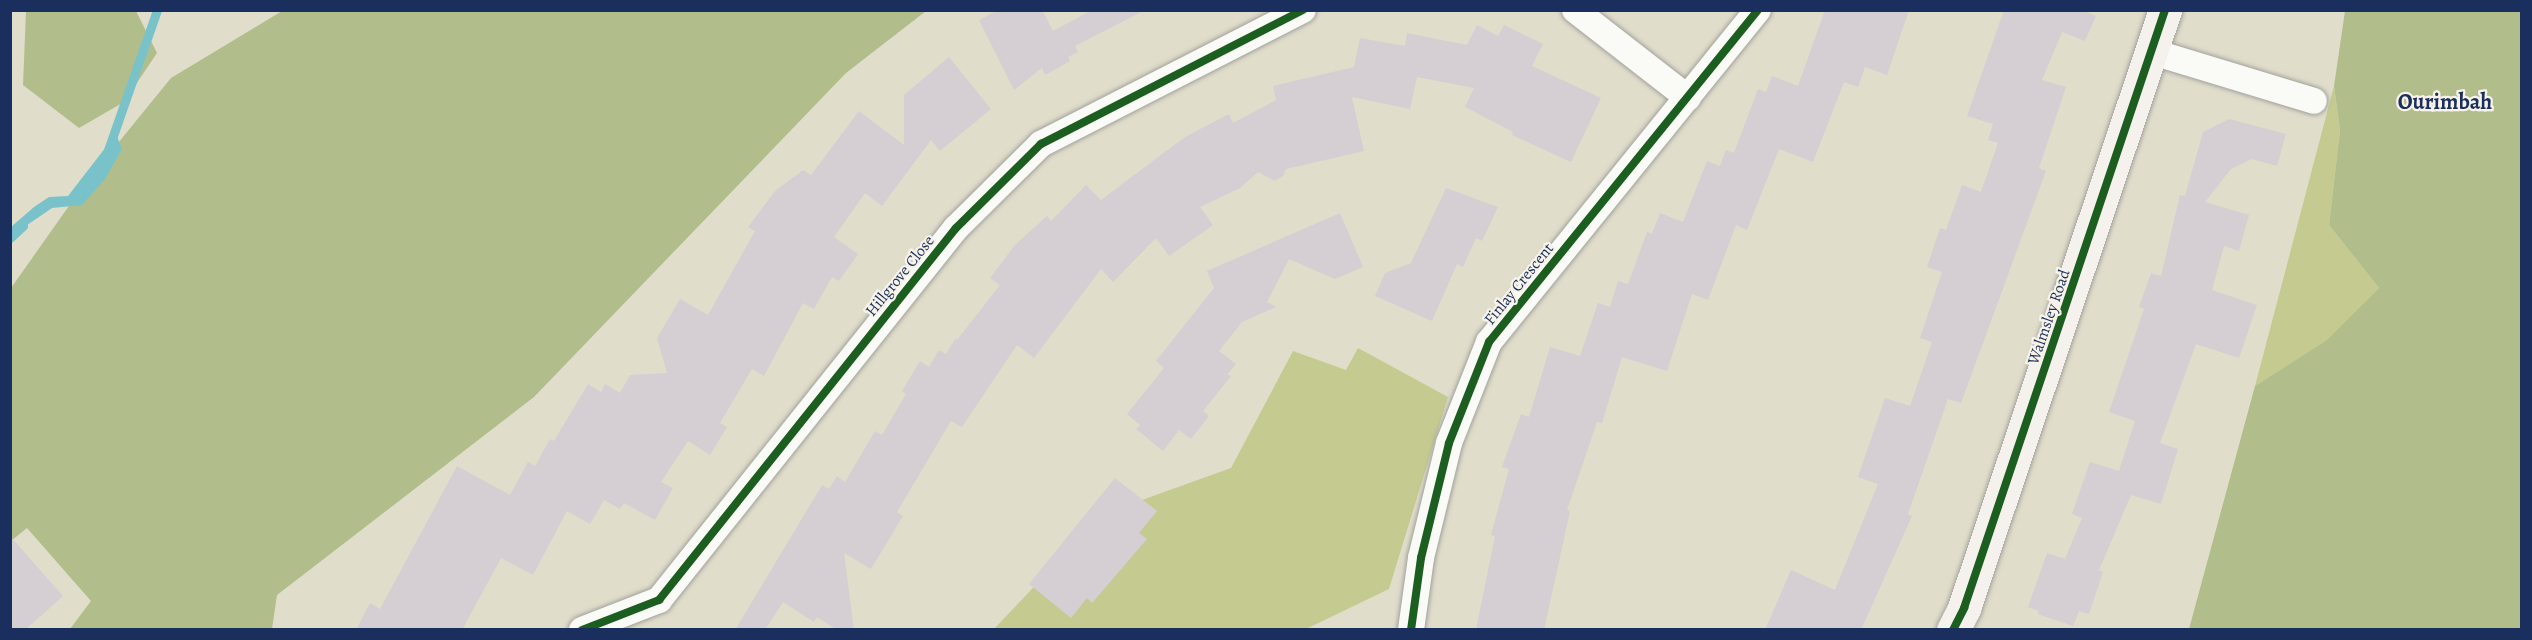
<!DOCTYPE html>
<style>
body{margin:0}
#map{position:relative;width:2532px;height:640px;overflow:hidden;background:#e1ddcb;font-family:Alegreya,serif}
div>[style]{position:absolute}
.green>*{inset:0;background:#c5cb90}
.forest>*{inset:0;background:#b1be8b}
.water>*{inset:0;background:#79c2ca}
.stream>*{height:9px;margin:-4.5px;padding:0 4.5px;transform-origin:4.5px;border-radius:4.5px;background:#79c2ca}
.building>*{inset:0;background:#d5ced2}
.roads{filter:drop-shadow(0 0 2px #a1a29d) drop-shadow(0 0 2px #a1a29d)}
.street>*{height:26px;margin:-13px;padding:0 13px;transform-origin:13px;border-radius:13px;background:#fafaf7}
.secondary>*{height:33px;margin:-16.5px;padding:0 16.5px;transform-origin:16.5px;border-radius:16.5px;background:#f5f1ed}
.cycleway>*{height:8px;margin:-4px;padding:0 4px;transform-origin:4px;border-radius:4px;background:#1b5e20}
span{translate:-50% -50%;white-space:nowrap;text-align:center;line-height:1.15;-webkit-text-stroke:4.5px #f7f3e8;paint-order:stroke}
.street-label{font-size:16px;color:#1b2f5e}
.district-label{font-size:22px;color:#1b2f5e;font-weight:700}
.frame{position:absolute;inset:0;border:12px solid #1b2f5e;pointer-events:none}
</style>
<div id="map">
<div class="green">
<i style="clip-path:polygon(2334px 86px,2340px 130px,2329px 225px,2379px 288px,2326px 342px,2255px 386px)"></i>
<i style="clip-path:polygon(1358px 348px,1448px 397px,1389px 589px,1306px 629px,993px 630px,1103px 514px,1231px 468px,1293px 351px,1346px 370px)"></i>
</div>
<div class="forest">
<i style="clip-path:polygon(26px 11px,136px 11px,157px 53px,124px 102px,79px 128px,23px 85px)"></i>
<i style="clip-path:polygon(282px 11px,926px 11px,846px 73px,534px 397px,277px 595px,272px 629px,70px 629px,91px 601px,27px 528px,11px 541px,11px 288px,83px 186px,171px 78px)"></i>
<i style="clip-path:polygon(2345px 11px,2521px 11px,2521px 629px,2189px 629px,2255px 386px,2326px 341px,2379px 288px,2329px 225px,2340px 130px,2334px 86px)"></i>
</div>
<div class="water">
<i style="clip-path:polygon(116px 134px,122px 149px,105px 179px,82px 205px,52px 208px,11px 236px,11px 227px,34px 207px,49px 197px,68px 196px)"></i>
</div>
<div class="stream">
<i style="left:108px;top:150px;width:148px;rotate:-70.7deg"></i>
<i style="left:10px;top:238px;width:18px;rotate:-43deg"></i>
</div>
<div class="building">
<i style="clip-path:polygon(998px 10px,1042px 10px,1053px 31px,1092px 10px,1145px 10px,1075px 46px,1078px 52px,1068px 57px,1070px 61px,1045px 75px,1042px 68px,1014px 90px,979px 20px)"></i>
<i style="clip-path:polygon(1825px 10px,1909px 10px,1887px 75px,1865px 67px,1858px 87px,1844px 82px,1813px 162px,1779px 149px,1747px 230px,1736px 225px,1708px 300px,1692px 294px,1667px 371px,1622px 357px,1602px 423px,1597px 422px,1567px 510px,1570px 511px,1544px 630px,1476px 630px,1495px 536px,1491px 535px,1509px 469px,1502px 467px,1521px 414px,1529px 417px,1550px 347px,1580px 356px,1598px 303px,1610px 307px,1618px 281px,1628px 284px,1647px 232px,1652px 234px,1660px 213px,1683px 222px,1707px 161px,1720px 166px,1726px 150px,1734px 153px,1758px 89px,1766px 92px,1772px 76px,1798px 86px)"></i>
<i style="clip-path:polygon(2004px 10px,2081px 10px,2096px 16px,2085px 41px,2062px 32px,2042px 80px,2066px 87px,2039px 168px,2046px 171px,1961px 403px,1948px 399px,1908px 514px,1912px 516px,1861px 630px,1765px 630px,1791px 570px,1835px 590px,1878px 484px,1858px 477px,1885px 398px,1910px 406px,1932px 342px,1920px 338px,1942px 272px,1927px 267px,1940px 228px,1946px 230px,1962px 185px,1981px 192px,1998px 143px,1988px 140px,1993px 124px,1967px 116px)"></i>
<i style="clip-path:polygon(1477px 25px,1498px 36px,1504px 25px,1543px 44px,1532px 66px,1601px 98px,1571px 162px,1512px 135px,1513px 132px,1465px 107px,1474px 88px,1417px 77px,1410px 109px,1352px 97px,1364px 151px,1286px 169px,1283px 176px,1275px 181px,1258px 172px,1240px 188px,1200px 207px,1213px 225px,1169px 256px,1156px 238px,1113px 282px,1101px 269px,1034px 358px,1017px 345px,962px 427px,951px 421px,897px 512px,903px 516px,871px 569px,844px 553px,854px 630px,837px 630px,817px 617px,814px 622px,783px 602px,765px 630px,735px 630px,822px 485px,829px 489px,837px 476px,845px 482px,875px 431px,882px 435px,906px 394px,902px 391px,920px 361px,929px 367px,939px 350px,946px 354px,955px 339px,957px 340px,1000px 285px,990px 278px,1015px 245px,1047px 216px,1051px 221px,1086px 185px,1101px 200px,1185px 137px,1229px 114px,1233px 123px,1276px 100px,1273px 86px,1354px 67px,1360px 38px,1405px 46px,1407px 33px,1467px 45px)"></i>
<i style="clip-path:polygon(949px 57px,991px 109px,940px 151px,931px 140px,882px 206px,865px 193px,834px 237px,858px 254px,839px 281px,832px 277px,814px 309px,803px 303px,764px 376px,752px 369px,720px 423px,727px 427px,710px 455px,688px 441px,661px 482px,673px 488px,655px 520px,624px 503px,620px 509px,604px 500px,590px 524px,567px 511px,533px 575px,501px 558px,462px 630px,356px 630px,370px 603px,380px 609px,457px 466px,510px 495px,528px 462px,535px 466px,550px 439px,554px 441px,588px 384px,601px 392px,605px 384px,620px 393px,630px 375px,667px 373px,657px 338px,680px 299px,708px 315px,755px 231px,748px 227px,775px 191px,803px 170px,811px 175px,859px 111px,904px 145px,904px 95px)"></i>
<i style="clip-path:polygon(2229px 119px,2286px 134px,2277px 166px,2252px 159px,2231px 169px,2205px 202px,2249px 215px,2239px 251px,2224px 246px,2212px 290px,2257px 305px,2239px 358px,2196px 344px,2160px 443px,2178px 449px,2161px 504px,2131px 495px,2099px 570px,2103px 572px,2089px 614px,2079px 611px,2073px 626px,2038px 614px,2039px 611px,2028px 607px,2047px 553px,2065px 559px,2082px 518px,2072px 514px,2090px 462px,2119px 471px,2135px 421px,2109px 412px,2144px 309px,2139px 307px,2151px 273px,2161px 276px,2180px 195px,2185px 196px,2203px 132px)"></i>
<i style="clip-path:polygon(1446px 188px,1498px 207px,1482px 241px,1476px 238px,1463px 267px,1457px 264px,1432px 321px,1375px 296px,1385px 273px,1411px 263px)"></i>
<i style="clip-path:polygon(1340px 213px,1363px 267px,1335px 279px,1289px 259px,1267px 302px,1276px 307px,1242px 322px,1219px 351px,1236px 364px,1227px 375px,1231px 376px,1203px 411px,1209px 416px,1191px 439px,1179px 430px,1163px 451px,1136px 429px,1140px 425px,1127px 414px,1164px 368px,1156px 361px,1214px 288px,1207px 271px)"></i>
<i style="clip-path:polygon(1115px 478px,1157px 511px,1139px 533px,1147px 539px,1092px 603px,1087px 598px,1071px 618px,1029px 584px)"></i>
<i style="clip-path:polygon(10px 536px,63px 596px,25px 630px,10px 630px)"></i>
</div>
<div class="roads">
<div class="street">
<i style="left:1575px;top:10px;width:143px;rotate:37.9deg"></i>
<i style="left:2153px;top:52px;width:168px;rotate:16.9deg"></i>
<i style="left:582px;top:630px;width:83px;rotate:-21.3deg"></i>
<i style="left:659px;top:600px;width:476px;rotate:-51.4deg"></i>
<i style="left:956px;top:228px;width:120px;rotate:-44.7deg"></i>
<i style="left:1041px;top:144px;width:294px;rotate:-27.1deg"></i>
<i style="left:1411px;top:630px;width:73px;rotate:-82.1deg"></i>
<i style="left:1421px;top:558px;width:118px;rotate:-76.3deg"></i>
<i style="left:1449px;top:443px;width:109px;rotate:-68.4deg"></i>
<i style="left:1489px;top:342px;width:427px;rotate:-51deg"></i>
</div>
<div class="secondary">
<i style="left:1953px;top:630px;width:25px;rotate:-63deg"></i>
<i style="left:1964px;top:608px;width:631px;rotate:-71.42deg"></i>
</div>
</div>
<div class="cycleway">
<i style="left:582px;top:630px;width:83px;rotate:-21.3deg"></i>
<i style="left:659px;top:600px;width:476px;rotate:-51.4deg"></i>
<i style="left:956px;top:228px;width:120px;rotate:-44.7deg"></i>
<i style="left:1041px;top:144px;width:294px;rotate:-27.1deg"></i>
<i style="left:1411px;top:630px;width:73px;rotate:-82.1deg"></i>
<i style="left:1421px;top:558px;width:118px;rotate:-76.3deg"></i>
<i style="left:1449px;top:443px;width:109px;rotate:-68.4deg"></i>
<i style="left:1489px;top:342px;width:427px;rotate:-51deg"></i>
<i style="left:1953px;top:630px;width:25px;rotate:-63deg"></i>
<i style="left:1964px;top:608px;width:631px;rotate:-71.42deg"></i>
</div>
<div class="street-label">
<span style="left:900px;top:276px;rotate:-51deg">Hillgrove Close</span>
<span style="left:1519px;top:284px;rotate:-51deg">Finlay Crescent</span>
<span style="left:2049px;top:317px;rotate:-71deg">Walmsley Road</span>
</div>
<div class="district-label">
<span style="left:2445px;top:103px">Ourimbah</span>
</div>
<div class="frame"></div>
</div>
